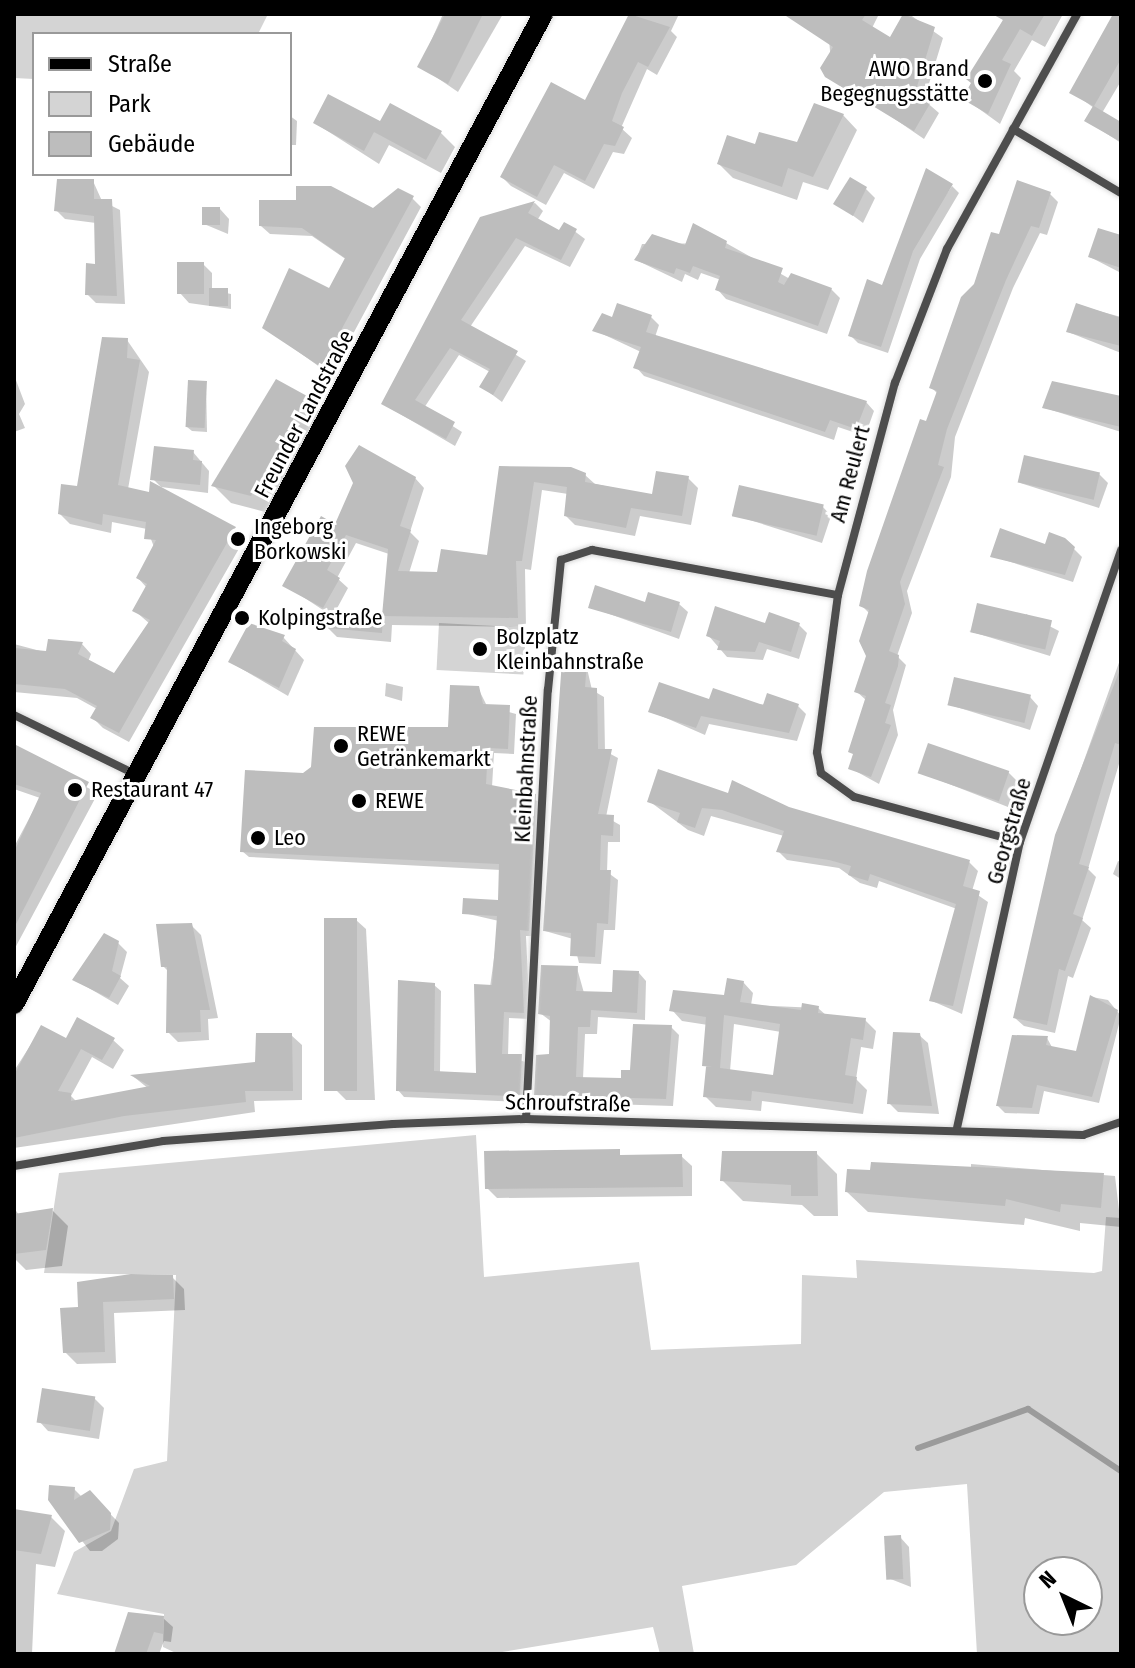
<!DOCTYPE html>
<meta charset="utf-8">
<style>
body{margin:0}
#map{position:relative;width:1135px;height:1668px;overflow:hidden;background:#fff;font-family:"Fira Sans Condensed",sans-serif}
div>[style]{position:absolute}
.green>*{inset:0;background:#d4d4d4;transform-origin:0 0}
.shadow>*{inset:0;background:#0003}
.stream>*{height:6px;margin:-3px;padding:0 3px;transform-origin:3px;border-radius:3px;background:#9b9b9b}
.building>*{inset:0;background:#bdbdbd;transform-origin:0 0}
.roads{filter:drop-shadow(0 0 2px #dbdbdb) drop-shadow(0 0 2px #dbdbdb)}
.street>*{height:8px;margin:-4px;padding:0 4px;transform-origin:4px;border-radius:4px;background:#4d4d4d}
.primary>*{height:20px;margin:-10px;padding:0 10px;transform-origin:10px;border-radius:10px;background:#000}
.dots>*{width:22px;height:22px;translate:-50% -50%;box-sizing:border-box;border:4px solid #fff;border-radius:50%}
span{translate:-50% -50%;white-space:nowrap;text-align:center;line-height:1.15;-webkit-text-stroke:6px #fff;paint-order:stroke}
.poi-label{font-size:22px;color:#000}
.right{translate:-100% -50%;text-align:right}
.left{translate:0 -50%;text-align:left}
.street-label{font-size:22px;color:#000}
.frame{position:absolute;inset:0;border:16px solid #000;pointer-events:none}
.legend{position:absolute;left:32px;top:32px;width:260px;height:144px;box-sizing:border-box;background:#fff;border:2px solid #999;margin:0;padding:10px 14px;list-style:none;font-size:24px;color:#000}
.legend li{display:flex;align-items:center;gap:16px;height:40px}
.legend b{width:40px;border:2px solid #999}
.north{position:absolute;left:1023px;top:1556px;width:80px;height:80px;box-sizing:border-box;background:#fff;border:2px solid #999;border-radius:50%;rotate:317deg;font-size:22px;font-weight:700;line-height:32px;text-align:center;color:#000}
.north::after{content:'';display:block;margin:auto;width:28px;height:36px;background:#000;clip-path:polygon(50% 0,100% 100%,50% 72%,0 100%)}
</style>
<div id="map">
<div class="green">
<i style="clip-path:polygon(14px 14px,268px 14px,258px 34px,34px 34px,34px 79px,14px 78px)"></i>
<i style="left:439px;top:623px;width:87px;height:47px;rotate:3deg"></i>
<i style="clip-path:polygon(evenodd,476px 1135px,484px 1277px,639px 1262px,651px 1350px,801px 1344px,802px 1275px,857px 1278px,856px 1260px,1094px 1273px,1102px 1271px,1106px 1217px,1121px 1218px,1121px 1654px,977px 1654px,967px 1484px,884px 1492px,796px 1565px,682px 1586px,694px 1654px,660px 1654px,653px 1627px,490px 1654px,178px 1654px,163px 1647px,164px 1614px,57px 1594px,74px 1552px,111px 1531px,134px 1469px,167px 1461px,176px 1275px,44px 1273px,59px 1173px,476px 1135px,1039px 1572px,1087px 1572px,1087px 1620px,1039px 1620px,1039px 1572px)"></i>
</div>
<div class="shadow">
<i style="clip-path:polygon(443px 14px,503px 14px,458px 92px,420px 66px)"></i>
<i style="clip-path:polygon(632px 14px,679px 14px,671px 31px,677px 37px,657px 75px,647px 69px,621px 128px,632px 138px,624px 154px,613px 152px,594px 189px,564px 173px,546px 205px,511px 186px,502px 177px,586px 102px)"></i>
<i style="clip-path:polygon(827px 14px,879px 14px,872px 28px,890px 40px,909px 14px,943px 38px,924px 100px,939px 113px,924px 139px,832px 76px)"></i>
<i style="clip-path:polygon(1006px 14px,1063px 14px,1045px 47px,1032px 40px,1014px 71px,1021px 78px,1000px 124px,964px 98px)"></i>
<i style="clip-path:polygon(1115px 14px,1121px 14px,1121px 81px,1102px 113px,1121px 124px,1121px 143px,1087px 121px,1094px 108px,1072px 92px)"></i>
<i style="clip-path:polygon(843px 115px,857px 130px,828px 190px,803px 182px,797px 200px,733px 178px,719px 164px,756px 147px,798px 144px)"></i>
<i style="clip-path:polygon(290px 116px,297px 121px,296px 145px,290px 145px)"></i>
<i style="clip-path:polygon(315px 123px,440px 132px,455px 147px,441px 173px,389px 145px,379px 164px)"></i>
<i style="clip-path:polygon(93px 181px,102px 201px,120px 210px,125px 304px,96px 303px,87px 294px,97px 266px,96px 223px,65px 219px,56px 210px)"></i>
<i style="clip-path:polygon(952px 186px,959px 193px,920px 259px,888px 353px,858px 343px,850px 335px)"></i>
<i style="clip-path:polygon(866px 189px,875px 198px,863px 223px,836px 203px)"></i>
<i style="clip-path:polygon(1050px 194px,1058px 202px,1047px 235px,1040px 233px,1013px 288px,955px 437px,951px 477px,907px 591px,912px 613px,897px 656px,906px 665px,893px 710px,898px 735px,879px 784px,850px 768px,867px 701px,856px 691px,868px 655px,870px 614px,862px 606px,938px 394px,932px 388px,976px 285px,1001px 237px)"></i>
<i style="clip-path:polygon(412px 198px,421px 207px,331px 375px,265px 328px,330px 291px,347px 260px,312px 236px,270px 234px,261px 226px,298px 202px,373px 210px)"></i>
<i style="clip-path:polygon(535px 203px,543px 211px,538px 219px,560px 233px,565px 224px,585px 239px,570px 267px,525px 246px,470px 327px,526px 361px,502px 402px,482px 387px,490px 372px,459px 355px,424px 408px,462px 432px,455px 446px,383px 404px,481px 218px)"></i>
<i style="clip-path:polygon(220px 209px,229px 219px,228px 234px,204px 224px)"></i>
<i style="clip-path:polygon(1121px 237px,1121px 273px,1090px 257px)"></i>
<i style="clip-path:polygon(726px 243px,790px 279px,831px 289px,840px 298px,827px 334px,726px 299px,718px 290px,721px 280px,701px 273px,698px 280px,685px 274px,682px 282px,636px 260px,642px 244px)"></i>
<i style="clip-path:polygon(203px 264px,212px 273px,212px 290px,231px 294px,231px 309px,189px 303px,180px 293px)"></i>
<i style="clip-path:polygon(1077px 305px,1121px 317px,1121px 353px,1068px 332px)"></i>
<i style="clip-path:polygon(651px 317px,659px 325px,655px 337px,866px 402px,874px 411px,865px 436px,838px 427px,834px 440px,644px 376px,636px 367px,641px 352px,594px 330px,613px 320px)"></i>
<i style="clip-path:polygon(127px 340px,149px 372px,128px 489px,245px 538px,129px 742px,103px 728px,93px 718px,97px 709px,77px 698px,14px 692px,14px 644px,48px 653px,82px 644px,91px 654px,88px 662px,115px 676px,150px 624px,135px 611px,147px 588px,138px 578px,154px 547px,147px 529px,112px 522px,111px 533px,70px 524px,60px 514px,79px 488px)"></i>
<i style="clip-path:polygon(14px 375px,25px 404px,19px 414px,25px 428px,14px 432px)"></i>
<i style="clip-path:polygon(277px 381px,324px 415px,269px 513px,231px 503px,214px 486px)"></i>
<i style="clip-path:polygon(206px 383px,207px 432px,192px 431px,187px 427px)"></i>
<i style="clip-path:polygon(1121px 399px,1121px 432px,1045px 408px)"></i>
<i style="clip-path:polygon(193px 452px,209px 471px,208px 493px,161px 487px,153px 479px)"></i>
<i style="clip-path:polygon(evenodd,501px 468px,585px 475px,595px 484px,654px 496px,688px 478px,698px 488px,691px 525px,640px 516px,635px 536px,575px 525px,566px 516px,568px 494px,542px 490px,531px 570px,525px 569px,526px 627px,392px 625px,391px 642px,337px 637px,328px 628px,329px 614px,285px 585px,336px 527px,415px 478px,424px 488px,410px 532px,419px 541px,409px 573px,439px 574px,489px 557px,501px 468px,356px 543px,389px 554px,384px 619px,334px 614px,348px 588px,337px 578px,356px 543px)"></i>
<i style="clip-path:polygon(1099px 474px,1108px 483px,1099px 508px,1017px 482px)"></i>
<i style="clip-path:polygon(823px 507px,831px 516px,822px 543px,731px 514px)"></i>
<i style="clip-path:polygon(1046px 546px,1073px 548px,1082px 557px,1073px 582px,992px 556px)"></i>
<i style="clip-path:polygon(646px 604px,679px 604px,688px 612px,679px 639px,590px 607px)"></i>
<i style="clip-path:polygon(1026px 614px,1059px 631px,1050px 656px,969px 631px,1023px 621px)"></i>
<i style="clip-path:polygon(766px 625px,799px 625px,807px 633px,799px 659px,767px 649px,763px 660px,727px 657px,708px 635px)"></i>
<i style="clip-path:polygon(283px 637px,304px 660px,288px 696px,230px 662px)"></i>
<i style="clip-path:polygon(1121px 657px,1121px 757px,1088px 869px,1096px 877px,1082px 920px,1091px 928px,1073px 978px,1068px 976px,1055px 1033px,1024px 1026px,1015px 1018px,1057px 836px)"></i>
<i style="clip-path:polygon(586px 664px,592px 690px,604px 697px,605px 751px,618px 758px,606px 817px,620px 825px,620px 842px,608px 842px,607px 872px,618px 880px,615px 930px,604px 930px,601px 964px,579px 963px,573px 939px,545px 931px)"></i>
<i style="clip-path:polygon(386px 683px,403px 687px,402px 701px,385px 696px)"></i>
<i style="clip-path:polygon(478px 688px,487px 706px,516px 714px,514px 754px,494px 753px,492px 787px,541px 802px,534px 936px,526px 936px,530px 1019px,509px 1018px,508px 1056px,528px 1063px,526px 1100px,519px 1102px,404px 1097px,398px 1090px,434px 985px,441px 991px,440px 1073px,478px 1076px,499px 921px,464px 913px,500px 903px,501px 870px,249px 857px,242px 851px,304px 775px,450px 729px)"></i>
<i style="clip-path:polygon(1030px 697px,1038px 706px,1030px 730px,947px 704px)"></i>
<i style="clip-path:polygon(710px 702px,798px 706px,806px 714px,797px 741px,709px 724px,705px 735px,650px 711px)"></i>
<i style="clip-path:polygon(14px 750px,98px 793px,14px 950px,14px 847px,40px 798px,14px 789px)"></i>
<i style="clip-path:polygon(1008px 772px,1017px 781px,1008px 807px,921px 773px)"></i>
<i style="clip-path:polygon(729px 796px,969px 862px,978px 871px,972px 891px,988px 902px,962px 1014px,932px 1001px,957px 909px,879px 881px,877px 888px,860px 883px,839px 868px,787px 860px,778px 851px,784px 836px,711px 816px,704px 836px,688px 830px,649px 801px)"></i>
<i style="clip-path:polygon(1118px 861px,1121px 862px,1121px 879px,1113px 874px)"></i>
<i style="clip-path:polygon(356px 920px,366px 929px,375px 1100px,346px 1100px,336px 1090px)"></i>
<i style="clip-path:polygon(191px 925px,201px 935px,218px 1018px,208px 1019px,209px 1040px,178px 1042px,168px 1032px,169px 972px,163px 966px)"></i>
<i style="clip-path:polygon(118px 943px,127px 952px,120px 978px,129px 986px,118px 1005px,75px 980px)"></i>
<i style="clip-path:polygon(577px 968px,584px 993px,614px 994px,639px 973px,646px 981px,645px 1020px,598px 1017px,597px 1034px,585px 1034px,583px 1079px,623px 1080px,671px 1027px,679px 1035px,673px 1106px,544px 1102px,536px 1094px,550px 1055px,552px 1022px,540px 1013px)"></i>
<i style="clip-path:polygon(evenodd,743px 982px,753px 993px,751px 1005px,818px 1008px,827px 1016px,865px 1020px,876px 1031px,873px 1049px,861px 1047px,856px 1079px,867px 1090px,863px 1114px,762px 1101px,761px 1111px,716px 1107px,705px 1096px,708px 1025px,682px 1021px,672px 1010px,725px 997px,743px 982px,734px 1024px,781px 1032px,774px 1077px,730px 1071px,734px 1024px)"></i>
<i style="clip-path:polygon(1092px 997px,1108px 1000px,1121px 1016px,1099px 1103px,1044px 1091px,1039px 1114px,1005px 1113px,998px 1106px,1047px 1038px,1053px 1049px,1078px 1054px)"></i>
<i style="clip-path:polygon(42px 1027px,67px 1041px,113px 1040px,124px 1050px,113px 1069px,92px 1057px,71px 1096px,77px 1102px,149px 1089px,134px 1077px,257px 1064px,291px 1035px,302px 1045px,302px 1100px,254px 1101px,255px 1112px,14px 1148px,14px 1071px)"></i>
<i style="clip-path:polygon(919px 1035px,928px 1043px,939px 1114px,898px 1112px,889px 1103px)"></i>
<i style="clip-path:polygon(816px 1153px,837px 1174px,838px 1216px,814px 1216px,802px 1205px,743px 1201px,722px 1180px)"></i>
<i style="clip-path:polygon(681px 1156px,692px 1166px,692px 1196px,497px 1198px,487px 1188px)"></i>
<i style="clip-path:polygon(971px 1164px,1115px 1176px,1121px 1227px,1080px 1223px,1080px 1231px,1025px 1218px,1024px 1225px,868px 1212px,847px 1192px,971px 1170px)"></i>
<i style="clip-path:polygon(14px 1208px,19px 1215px,52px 1210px,68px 1226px,62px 1266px,26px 1270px,14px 1258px)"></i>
<i style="clip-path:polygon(172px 1277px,184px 1289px,185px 1310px,114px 1313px,116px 1363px,77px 1364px,65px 1352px,80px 1309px)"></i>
<i style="clip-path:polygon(94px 1398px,104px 1408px,99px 1439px,48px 1431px,39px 1421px)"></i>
<i style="clip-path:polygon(74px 1489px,82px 1497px,89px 1492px,119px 1523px,118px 1539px,102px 1551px,90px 1551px,50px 1500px)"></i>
<i style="clip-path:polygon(14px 1511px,51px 1517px,65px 1531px,55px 1567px,36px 1564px,32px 1654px,14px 1654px)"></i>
<i style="clip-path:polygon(900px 1537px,909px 1547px,911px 1587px,888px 1578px)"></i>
<i style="clip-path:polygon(163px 1618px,173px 1627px,171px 1642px,164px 1641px,159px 1654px,116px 1654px)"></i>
</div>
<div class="stream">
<i style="left:918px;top:1448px;width:117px;rotate:-19.5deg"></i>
<i style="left:1028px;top:1409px;width:112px;rotate:33.7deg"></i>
</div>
<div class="building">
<i style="clip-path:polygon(445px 14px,483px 14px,448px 84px,417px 67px)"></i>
<i style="clip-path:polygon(629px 14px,670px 27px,648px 67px,638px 62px,622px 93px,612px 121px,624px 127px,615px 146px,604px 144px,585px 181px,554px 165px,537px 197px,500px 177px,551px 82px,585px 100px)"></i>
<i style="clip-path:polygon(783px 14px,866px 14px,862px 20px,890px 37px,903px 14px,935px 27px,915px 93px,931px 102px,914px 131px,825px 77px,820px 68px,833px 47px)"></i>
<i style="clip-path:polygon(992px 14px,1045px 14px,1032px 36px,1020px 29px,1002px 60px,1011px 64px,988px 114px,962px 99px,971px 83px,966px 79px,1003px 20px)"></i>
<i style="clip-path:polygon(1113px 14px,1121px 14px,1121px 59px,1094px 106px,1121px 122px,1121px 142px,1084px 121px,1093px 106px,1069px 93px)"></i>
<i style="clip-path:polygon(328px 94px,380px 121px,390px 103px,442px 131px,426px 160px,374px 132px,364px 151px,313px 123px)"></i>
<i style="clip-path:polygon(814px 103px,844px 114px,813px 177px,788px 168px,782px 187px,717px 164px,727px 135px,755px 144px,759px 132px,797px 142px)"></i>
<i style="clip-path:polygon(926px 168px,953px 184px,913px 251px,881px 347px,848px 336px,867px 279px,882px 285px)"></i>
<i style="clip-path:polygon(850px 177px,867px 187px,853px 216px,833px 204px)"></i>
<i style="clip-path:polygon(57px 179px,94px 179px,94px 199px,112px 199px,117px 296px,85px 295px,86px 263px,95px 264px,94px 216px,54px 211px)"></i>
<i style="clip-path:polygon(1017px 180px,1051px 192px,1039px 228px,1031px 226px,1006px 280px,947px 429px,938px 465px,944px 467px,900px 582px,905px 604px,889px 651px,899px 655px,898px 666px,885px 703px,891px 705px,885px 723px,891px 725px,871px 777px,848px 769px,853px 754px,848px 752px,866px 696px,854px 692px,866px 656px,859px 641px,869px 610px,859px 606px,867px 571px,920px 419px,926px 421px,937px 391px,929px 388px,961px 297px,974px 284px,991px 232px,999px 234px)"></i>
<i style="clip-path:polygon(296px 186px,331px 186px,373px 208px,398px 188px,414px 196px,321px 367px,262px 328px,289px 268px,329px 288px,345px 258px,302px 228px,259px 226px,259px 200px,296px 200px)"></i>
<i style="clip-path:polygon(535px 201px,528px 213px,559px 230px,564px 222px,577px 229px,561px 260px,516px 238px,461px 320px,518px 351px,493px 395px,479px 387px,490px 369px,450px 348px,415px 400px,455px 422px,446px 439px,381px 404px,480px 217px)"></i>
<i style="left:202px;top:207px;width:18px;height:18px"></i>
<i style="clip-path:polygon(693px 223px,727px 241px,725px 248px,783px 268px,778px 282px,784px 285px,791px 273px,832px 288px,818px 326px,715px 290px,720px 276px,693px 266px,690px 273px,676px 268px,679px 260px,674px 274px,634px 260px,652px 234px,685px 245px)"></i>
<i style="clip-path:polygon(1098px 228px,1121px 235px,1121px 268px,1088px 257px)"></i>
<i style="left:177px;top:262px;width:27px;height:32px"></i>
<i style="left:209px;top:288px;width:19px;height:18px"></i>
<i style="clip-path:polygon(617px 303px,652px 315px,646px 332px,867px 401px,856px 429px,830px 420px,825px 432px,633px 368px,641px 347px,592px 331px,602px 313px,612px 317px)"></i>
<i style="clip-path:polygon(1076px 303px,1121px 318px,1121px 346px,1066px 332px)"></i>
<i style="clip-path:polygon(102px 337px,128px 338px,127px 358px,140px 360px,118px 485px,149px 492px,150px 481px,236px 527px,119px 733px,90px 718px,97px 706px,65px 689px,14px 684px,14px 648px,46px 651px,48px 639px,83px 642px,78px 654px,114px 673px,150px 620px,132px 611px,147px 584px,136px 578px,156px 540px,144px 539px,146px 522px,103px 514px,102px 525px,58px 514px,61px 484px,77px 486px)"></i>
<i style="clip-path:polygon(276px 379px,307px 396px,251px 496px,211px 486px)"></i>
<i style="left:188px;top:380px;width:19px;height:47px;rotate:3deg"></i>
<i style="clip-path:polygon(1052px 381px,1121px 396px,1121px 427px,1042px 408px)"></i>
<i style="clip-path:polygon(359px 445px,416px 477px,400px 526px,411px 530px,398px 571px,437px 572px,441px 549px,487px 555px,499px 466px,571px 467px,586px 473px,585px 482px,652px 494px,656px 471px,689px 476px,682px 516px,631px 508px,626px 528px,564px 516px,567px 487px,534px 482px,522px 561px,516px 561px,518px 618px,383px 616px,382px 633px,326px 628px,327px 611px,382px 616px,388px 549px,346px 535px,327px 570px,340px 578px,323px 608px,282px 586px,321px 516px,335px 524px,353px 483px,345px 466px)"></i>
<i style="clip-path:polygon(154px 446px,194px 450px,193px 460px,202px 461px,200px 485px,150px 480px)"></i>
<i style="left:1024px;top:455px;width:78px;height:28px;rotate:13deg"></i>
<i style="left:739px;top:485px;width:87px;height:32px;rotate:13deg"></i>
<i style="clip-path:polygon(1000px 528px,1045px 544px,1049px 532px,1065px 538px,1075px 547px,1065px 575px,990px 557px)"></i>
<i style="clip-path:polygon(595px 585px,645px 602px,648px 592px,680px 602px,671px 632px,588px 608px)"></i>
<i style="left:977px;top:603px;width:77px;height:30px;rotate:13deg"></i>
<i style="clip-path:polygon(715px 606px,765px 623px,769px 612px,800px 623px,791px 652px,759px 642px,755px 652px,717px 650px,720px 641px,706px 636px)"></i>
<i style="clip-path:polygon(249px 623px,285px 635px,282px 641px,296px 649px,279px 688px,228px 662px)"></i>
<i style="clip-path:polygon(562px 660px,587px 662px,585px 687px,597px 688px,598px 749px,612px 749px,598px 814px,614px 815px,613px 836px,601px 835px,600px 870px,611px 870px,608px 924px,597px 923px,595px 957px,570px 956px,571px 933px,543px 931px)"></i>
<i style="clip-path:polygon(1121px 667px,1121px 745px,1115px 743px,1079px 864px,1089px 867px,1073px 914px,1083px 918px,1065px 971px,1059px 969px,1047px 1025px,1013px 1018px,1055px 835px)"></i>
<i style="left:954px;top:677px;width:79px;height:29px;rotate:13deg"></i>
<i style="clip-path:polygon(659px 682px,709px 699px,713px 688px,763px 705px,767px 693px,799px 704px,789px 733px,701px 716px,696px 728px,648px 712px)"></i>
<i style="clip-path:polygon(450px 685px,479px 686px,483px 704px,510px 705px,508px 749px,488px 748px,486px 784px,536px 794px,529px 931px,520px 930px,524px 1013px,504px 1012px,502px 1054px,522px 1054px,520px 1094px,512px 1096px,396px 1091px,398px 980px,435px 983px,434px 1071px,476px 1073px,474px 984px,492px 985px,497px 916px,462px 914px,463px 898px,498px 900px,499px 864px,240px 852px,245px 770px,303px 773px,311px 767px,314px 727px,448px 727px)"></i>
<i style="left:928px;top:743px;width:86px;height:32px;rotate:19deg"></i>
<i style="clip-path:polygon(14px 744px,89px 782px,14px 928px,14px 852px,41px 793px,14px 784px)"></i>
<i style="clip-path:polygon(658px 769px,728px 793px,732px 780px,789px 807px,970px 860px,963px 886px,980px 891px,953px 1006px,929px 1001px,956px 904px,870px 874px,868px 881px,848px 875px,851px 866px,829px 860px,776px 852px,784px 831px,722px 810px,702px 808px,695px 828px,677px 822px,680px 813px,647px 802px)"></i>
<i style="left:324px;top:918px;width:33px;height:173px"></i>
<i style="clip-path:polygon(192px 923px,210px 1010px,200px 1010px,201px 1032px,166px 1033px,167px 967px,161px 967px,156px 924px)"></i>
<i style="clip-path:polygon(104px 933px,119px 941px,112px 971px,121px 976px,109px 998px,72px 980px)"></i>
<i style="clip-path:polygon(541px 965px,578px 966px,576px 991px,612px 992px,613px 970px,639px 971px,637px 1013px,591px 1010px,590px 1027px,578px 1027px,576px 1077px,621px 1078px,621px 1070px,630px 1070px,633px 1024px,672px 1025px,666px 1099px,534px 1095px,536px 1055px,549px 1054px,550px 1016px,538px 1014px)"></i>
<i style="clip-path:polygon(evenodd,727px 978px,744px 981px,740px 1002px,801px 1010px,802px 1003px,819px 1006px,818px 1013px,866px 1018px,863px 1040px,851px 1038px,845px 1075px,857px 1077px,853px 1104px,752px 1091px,751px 1101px,703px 1097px,706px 1067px,713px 1067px,702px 1066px,706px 1017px,669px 1011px,673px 990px,724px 995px,727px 978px,724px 1015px,780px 1024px,773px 1075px,720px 1068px,724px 1015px)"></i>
<i style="clip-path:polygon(1090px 995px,1118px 1010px,1092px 1097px,1037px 1085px,1032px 1108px,996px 1106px,1012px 1035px,1048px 1036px,1046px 1045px,1076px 1051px)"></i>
<i style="clip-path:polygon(77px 1017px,115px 1038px,102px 1060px,81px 1049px,58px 1091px,71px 1093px,71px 1101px,150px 1086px,130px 1075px,255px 1062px,256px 1033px,292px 1033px,293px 1091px,245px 1091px,246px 1102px,124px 1116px,14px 1138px,14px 1075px,41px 1025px,66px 1038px)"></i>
<i style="clip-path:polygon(893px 1032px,920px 1033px,932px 1106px,887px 1104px)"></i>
<i style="clip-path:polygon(620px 1149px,620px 1155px,682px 1154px,683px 1187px,485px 1189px,484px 1151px)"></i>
<i style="clip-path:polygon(722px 1151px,817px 1151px,818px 1196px,791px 1196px,791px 1185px,720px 1181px)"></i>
<i style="clip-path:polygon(871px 1162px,1104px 1173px,1101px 1208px,1061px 1204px,1060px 1212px,1006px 1199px,1005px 1206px,845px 1192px,847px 1169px,870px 1170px)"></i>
<i style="clip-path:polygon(53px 1208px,46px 1250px,14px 1254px,14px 1214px)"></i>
<i style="clip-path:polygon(131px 1274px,173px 1275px,174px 1299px,103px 1302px,105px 1352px,63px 1353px,60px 1308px,78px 1307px,77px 1282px)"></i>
<i style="left:42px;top:1388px;width:54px;height:35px;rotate:9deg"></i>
<i style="clip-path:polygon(49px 1485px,75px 1487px,74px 1500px,90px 1490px,111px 1513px,110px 1530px,79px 1543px,48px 1500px)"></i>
<i style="clip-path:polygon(14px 1509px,52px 1515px,41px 1554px,14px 1550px)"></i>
<i style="left:901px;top:1535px;width:44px;height:17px;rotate:87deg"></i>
<i style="clip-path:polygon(128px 1612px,164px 1616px,163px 1634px,154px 1632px,146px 1654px,114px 1654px)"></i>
</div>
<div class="roads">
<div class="street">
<i style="left:1013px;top:129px;width:126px;rotate:30.7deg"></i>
<i style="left:14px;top:715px;width:137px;rotate:26deg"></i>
<i style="left:1020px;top:842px;width:172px;rotate:-164.8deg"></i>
<i style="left:854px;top:797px;width:41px;rotate:-144deg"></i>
<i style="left:821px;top:773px;width:21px;rotate:-101deg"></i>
<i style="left:817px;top:752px;width:158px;rotate:-82.4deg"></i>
<i style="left:838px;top:595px;width:220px;rotate:-75deg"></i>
<i style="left:895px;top:383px;width:144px;rotate:-68.8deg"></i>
<i style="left:947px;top:249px;width:269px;rotate:-61deg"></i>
<i style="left:526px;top:1119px;width:430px;rotate:-87.1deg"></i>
<i style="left:548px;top:690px;width:131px;rotate:-84.3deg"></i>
<i style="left:561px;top:560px;width:33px;rotate:-18deg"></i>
<i style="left:592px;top:550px;width:250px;rotate:10.4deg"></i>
<i style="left:957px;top:1128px;width:293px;rotate:-77.6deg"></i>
<i style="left:1020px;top:842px;width:309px;rotate:-70.9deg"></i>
<i style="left:14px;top:1166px;width:151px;rotate:-9.5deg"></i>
<i style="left:163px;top:1141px;width:231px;rotate:-4.2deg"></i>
<i style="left:393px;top:1124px;width:133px;rotate:-2.2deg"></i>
<i style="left:526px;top:1119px;width:557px;rotate:1.65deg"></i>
<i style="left:1083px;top:1135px;width:40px;rotate:-18.9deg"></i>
</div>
<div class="primary">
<i style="left:14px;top:1004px;width:1122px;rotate:-61.88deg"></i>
</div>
</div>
<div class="dots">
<i style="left:985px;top:81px;background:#000"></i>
<i style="left:238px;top:539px;background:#000"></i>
<i style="left:242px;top:618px;background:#000"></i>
<i style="left:480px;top:649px;background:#000"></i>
<i style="left:341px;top:746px;background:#000"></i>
<i style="left:75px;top:790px;background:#000"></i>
<i style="left:359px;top:801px;background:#000"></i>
<i style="left:258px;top:838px;background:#000"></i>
</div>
<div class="poi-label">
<span class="right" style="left:969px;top:81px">AWO Brand<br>Begegnugsstätte</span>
<span class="left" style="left:254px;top:539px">Ingeborg<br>Borkowski</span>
<span class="left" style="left:258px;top:618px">Kolpingstraße</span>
<span class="left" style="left:496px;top:649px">Bolzplatz<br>Kleinbahnstraße</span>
<span class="left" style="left:357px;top:746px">REWE<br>Getränkemarkt</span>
<span class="left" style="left:91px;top:790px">Restaurant 47</span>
<span class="left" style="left:375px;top:801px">REWE</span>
<span class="left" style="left:274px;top:838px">Leo</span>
</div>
<div class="street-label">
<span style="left:304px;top:414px;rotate:-62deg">Freunder Landstraße</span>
<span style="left:850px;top:474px;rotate:-75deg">Am Reulert</span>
<span style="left:526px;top:769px;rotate:-87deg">Kleinbahnstraße</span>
<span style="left:1009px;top:831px;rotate:-74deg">Georgstraße</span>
<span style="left:568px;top:1103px;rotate:1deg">Schroufstraße</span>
</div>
<div class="frame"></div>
<ul class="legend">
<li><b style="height:10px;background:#000"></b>Straße</li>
<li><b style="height:22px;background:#d4d4d4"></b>Park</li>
<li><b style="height:22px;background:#bdbdbd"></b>Gebäude</li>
</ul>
<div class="north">N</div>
</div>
